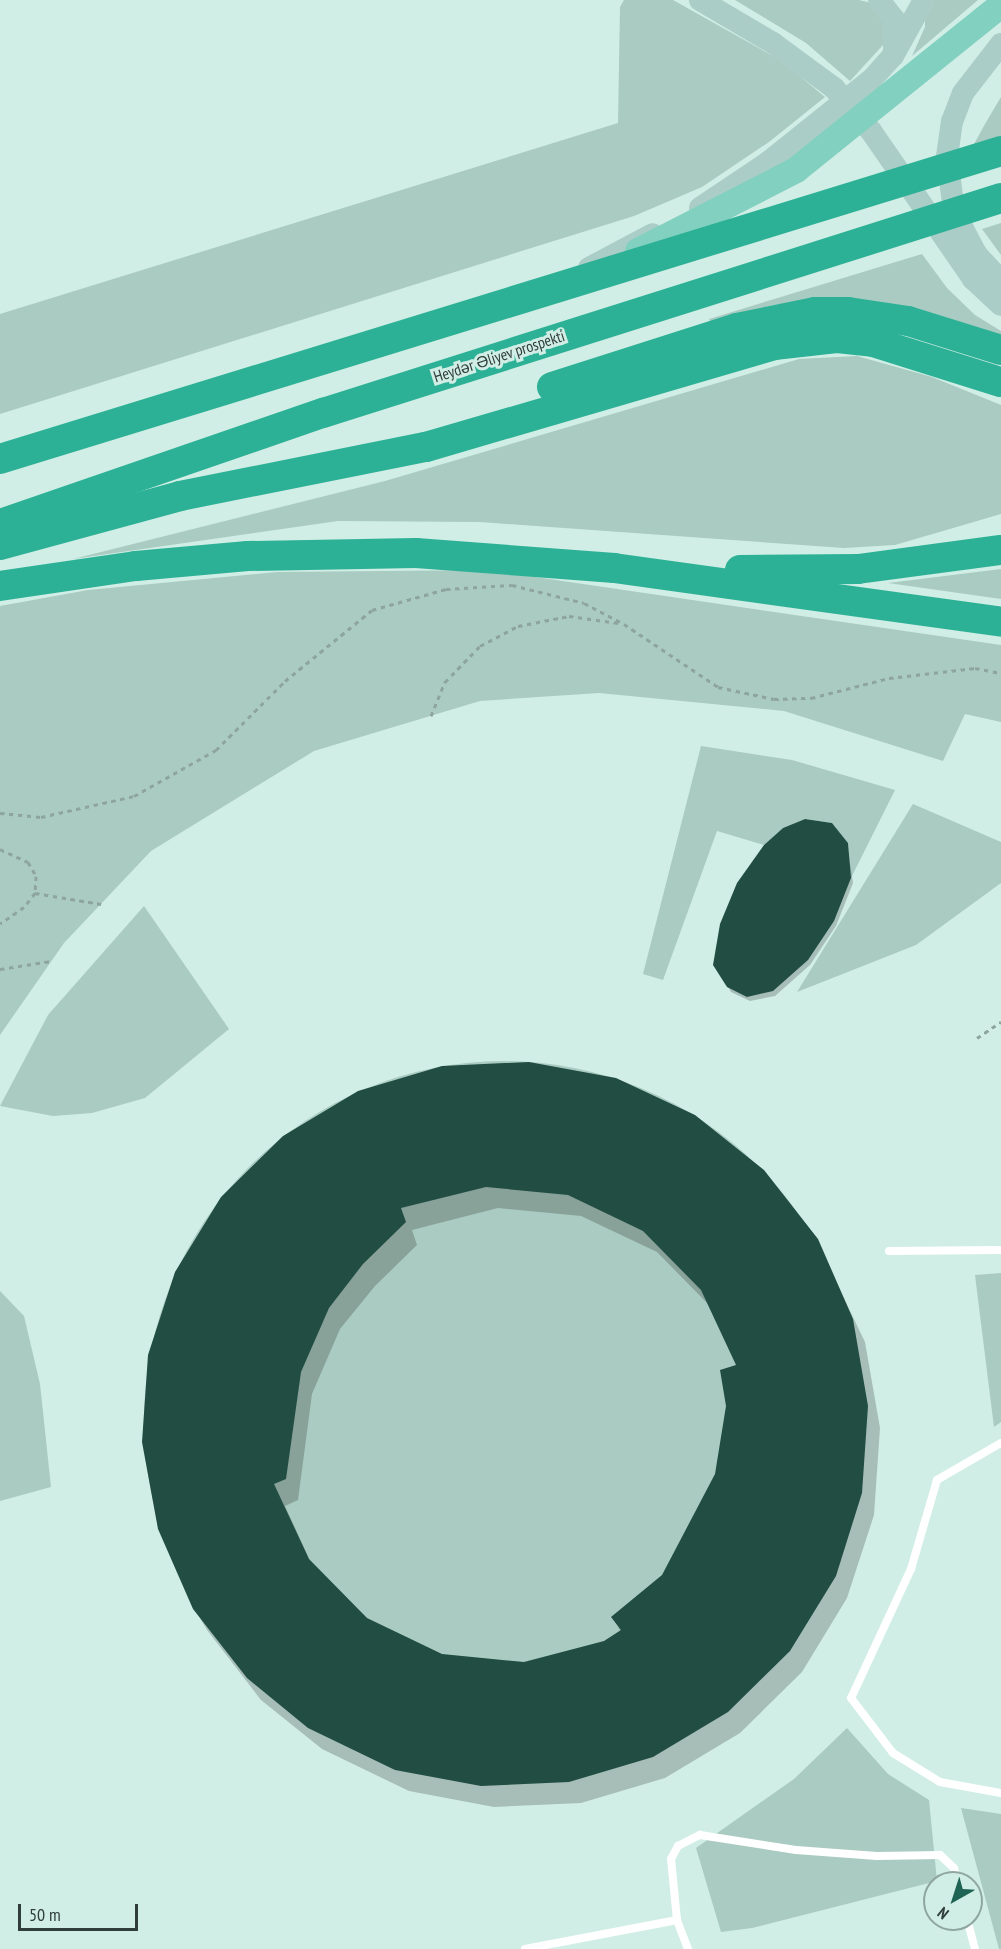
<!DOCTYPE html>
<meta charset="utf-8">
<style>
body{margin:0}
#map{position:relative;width:1001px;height:1949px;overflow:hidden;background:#d0eee5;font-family:"PT Sans Narrow",sans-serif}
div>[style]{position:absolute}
.green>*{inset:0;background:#aacbc1}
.round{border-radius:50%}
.shadow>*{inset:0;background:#0003}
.building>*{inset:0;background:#214d42}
.path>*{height:3px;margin-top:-1.5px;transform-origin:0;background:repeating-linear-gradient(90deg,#8ea49e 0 4.5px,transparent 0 9px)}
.lane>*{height:8px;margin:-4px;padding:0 4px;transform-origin:4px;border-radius:4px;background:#fff}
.secondary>*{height:22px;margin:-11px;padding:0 11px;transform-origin:11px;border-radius:11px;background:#aacdc7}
.primary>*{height:26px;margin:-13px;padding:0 13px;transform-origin:13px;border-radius:13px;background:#81d0c0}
.highway>*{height:30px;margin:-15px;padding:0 15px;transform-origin:15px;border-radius:15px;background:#2db196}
span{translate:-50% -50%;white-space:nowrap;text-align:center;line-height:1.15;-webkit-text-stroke:6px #d0eee5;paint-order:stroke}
.street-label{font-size:16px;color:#313d3a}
.north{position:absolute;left:923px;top:1871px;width:60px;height:60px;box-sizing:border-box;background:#d0eee5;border:2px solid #90a7a1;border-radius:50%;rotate:219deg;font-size:16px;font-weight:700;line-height:24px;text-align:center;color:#313d3a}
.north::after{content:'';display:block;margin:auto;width:21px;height:27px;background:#1e6354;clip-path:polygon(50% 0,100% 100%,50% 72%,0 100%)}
.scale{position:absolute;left:18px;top:1904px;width:120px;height:27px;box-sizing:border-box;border:3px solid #313d3a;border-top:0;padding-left:8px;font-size:18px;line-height:21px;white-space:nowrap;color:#313d3a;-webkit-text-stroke:4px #d0eee5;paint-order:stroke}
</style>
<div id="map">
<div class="green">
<i style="clip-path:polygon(624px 0,673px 0,780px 60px,825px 97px,769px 142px,702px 187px,634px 216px,0 414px,0 314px,618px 123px,620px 7px)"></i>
<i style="clip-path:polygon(735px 0,859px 0,875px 4px,884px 17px,883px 45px,850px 81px,806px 43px)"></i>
<i style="clip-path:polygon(934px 0,978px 0,912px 56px,925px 27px,925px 13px)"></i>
<i style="clip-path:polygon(1001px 97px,1001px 137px,973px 146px,985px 124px)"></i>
<i style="clip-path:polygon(1001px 223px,1001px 255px,982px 229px)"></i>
<i style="clip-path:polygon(922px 254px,947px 288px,975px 315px,1001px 331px,1001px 340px,831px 297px,769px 306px,711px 323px,709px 319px)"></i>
<i style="clip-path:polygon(857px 356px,932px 377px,1001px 405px,1001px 514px,895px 545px,844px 548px,480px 522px,338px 521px,73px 559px,385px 481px,799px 359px)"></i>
<i style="clip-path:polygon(1001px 569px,1001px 599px,888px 583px)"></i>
<i style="clip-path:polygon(487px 570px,1001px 645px,1001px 722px,965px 714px,943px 761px,784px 711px,599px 693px,480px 701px,314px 751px,151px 851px,64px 943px,0 1035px,0 606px,88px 590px,277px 572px)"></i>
<i style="clip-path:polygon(701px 746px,792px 760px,895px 790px,851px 878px,848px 843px,832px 823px,805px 819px,783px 828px,764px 845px,717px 831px,663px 980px,643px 974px)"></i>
<i style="clip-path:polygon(913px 804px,1001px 842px,1001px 883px,916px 945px,797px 992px)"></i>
<i style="clip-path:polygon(144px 906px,229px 1029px,145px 1098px,92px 1113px,53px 1116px,0 1106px,48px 1015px)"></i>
<i class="round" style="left:144px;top:1061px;width:720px;height:720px"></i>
<i style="clip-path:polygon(1001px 1273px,1001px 1422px,994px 1427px,975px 1275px)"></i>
<i style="clip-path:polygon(0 1291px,24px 1316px,40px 1384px,51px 1487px,0 1501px)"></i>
<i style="clip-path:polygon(847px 1728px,888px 1774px,929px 1800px,937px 1881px,752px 1928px,721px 1932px,696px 1848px,794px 1779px)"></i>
<i style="clip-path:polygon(961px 1808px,1001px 1814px,1001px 1949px,999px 1949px)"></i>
</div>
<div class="shadow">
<i style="clip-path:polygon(847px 844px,853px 883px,836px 926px,810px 965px,775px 996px,750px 1001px,731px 992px,715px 964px)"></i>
<i style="clip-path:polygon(evenodd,284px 1137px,816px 1240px,865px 1342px,880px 1428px,874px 1515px,847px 1598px,802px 1672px,740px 1733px,665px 1778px,581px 1803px,494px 1807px,409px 1791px,322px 1749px,261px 1700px,207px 1630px,194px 1608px,284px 1137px,498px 1208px,581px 1216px,657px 1252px,710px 1306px,738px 1366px,717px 1475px,663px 1576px,613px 1618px,621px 1632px,605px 1643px,524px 1664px,441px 1656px,366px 1620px,312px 1565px,285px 1506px,298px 1500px,312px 1394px,340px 1329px,375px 1286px,417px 1245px,412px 1230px,498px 1208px)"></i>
</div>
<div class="building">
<i style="clip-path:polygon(805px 819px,832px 823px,848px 843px,851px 878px,834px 921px,808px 960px,773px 991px,747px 997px,727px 987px,713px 965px,720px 924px,737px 883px,764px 845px,783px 828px)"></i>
<i style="clip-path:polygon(evenodd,529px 1062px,616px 1078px,695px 1115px,764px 1170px,818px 1239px,853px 1319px,868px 1406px,862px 1493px,836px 1576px,790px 1651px,728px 1712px,653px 1757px,569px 1782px,481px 1786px,395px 1770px,308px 1728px,247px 1678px,193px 1609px,158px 1529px,142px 1442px,148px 1355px,175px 1272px,221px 1197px,283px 1136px,358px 1091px,442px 1066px,529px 1062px,486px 1187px,568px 1195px,643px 1231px,701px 1290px,736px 1365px,720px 1370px,726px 1406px,715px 1474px,662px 1575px,611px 1617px,621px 1630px,604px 1641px,524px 1662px,442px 1654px,367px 1618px,309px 1559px,274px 1484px,286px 1479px,301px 1372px,329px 1308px,363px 1264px,406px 1222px,401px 1208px,486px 1187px)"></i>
</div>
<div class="path">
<i style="left:431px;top:716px;width:37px;rotate:-68deg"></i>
<i style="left:445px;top:682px;width:50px;rotate:-45.8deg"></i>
<i style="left:480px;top:646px;width:43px;rotate:-27.8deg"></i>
<i style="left:518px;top:626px;width:52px;rotate:-11.1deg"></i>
<i style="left:569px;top:616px;width:50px;rotate:8deg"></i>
<i style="left:0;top:813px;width:41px;rotate:5.6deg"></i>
<i style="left:41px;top:817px;width:95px;rotate:-12.7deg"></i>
<i style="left:134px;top:796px;width:94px;rotate:-29.3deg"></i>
<i style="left:216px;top:750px;width:98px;rotate:-45deg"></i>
<i style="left:285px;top:681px;width:112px;rotate:-39.2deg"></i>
<i style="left:372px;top:610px;width:77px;rotate:-15.8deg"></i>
<i style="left:446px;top:589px;width:66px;rotate:-3.5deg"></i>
<i style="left:512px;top:585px;width:74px;rotate:14deg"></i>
<i style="left:584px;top:603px;width:45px;rotate:27.7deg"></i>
<i style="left:624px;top:624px;width:113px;rotate:33.8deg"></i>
<i style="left:718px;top:687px;width:57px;rotate:12.1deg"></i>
<i style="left:774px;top:699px;width:37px;rotate:-2deg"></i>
<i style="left:811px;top:698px;width:81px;rotate:-14.4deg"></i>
<i style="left:889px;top:678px;width:87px;rotate:-6.6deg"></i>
<i style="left:975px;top:668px;width:26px;rotate:11deg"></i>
<i style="left:0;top:849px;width:31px;rotate:25deg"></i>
<i style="left:28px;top:862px;width:16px;rotate:60deg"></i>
<i style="left:36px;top:876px;width:17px;rotate:93deg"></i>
<i style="left:35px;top:893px;width:18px;rotate:128deg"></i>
<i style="left:24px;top:907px;width:29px;rotate:145deg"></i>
<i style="left:35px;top:893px;width:67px;rotate:9.5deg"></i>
<i style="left:0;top:969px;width:52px;rotate:-8.9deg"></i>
<i style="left:977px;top:1038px;width:29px;rotate:-34deg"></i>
</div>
<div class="lane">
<i style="left:889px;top:1251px;width:112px;rotate:-0.5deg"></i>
<i style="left:1001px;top:1443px;width:74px;rotate:150deg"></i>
<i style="left:937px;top:1480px;width:93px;rotate:106.3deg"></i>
<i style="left:911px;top:1569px;width:142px;rotate:114.9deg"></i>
<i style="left:851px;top:1698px;width:69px;rotate:52.6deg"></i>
<i style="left:893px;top:1753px;width:55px;rotate:31.7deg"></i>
<i style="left:940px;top:1782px;width:62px;rotate:10.2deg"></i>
<i style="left:967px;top:1919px;width:31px;rotate:75deg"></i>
<i style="left:525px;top:1949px;width:155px;rotate:-10.8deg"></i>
<i style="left:688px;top:1949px;width:31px;rotate:-111deg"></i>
<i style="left:677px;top:1920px;width:61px;rotate:-95.6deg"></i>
<i style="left:671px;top:1859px;width:15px;rotate:-62deg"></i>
<i style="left:678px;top:1846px;width:25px;rotate:-27deg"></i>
<i style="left:700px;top:1835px;width:97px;rotate:8.9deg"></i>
<i style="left:796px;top:1850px;width:81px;rotate:4.2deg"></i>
<i style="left:877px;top:1856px;width:63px;rotate:-0.9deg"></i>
<i style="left:940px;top:1855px;width:19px;rotate:43deg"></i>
<i style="left:954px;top:1868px;width:16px;rotate:75deg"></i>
</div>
<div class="secondary">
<i style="left:700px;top:0;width:85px;rotate:30.5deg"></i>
<i style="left:773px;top:43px;width:76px;rotate:36.4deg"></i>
<i style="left:834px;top:88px;width:57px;rotate:49.3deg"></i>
<i style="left:871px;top:131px;width:180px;rotate:55.4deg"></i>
<i style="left:973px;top:279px;width:38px;rotate:43deg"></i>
<i style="left:879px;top:0;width:24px;rotate:52deg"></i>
<i style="left:894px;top:19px;width:31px;rotate:90deg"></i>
<i style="left:1001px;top:44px;width:62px;rotate:127.8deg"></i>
<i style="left:963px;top:93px;width:30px;rotate:111deg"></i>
<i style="left:952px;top:121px;width:37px;rotate:98deg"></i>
<i style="left:947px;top:158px;width:45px;rotate:82.4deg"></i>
<i style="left:953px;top:203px;width:28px;rotate:69deg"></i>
<i style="left:963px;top:229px;width:30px;rotate:62deg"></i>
<i style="left:977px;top:255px;width:35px;rotate:47deg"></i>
<i style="left:700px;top:208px;width:81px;rotate:-33.9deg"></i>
<i style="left:767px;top:163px;width:134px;rotate:-38.7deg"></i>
<i style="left:872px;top:79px;width:31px;rotate:-48deg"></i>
<i style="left:893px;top:56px;width:64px;rotate:-61deg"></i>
<i style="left:589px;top:268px;width:72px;rotate:-28deg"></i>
</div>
<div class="primary">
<i style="left:638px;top:251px;width:178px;rotate:-27.1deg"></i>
<i style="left:796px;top:170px;width:263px;rotate:-38.8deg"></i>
</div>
<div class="highway">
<i style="left:552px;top:387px;width:194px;rotate:-17.7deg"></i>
<i style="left:737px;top:328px;width:80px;rotate:-11.6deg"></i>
<i style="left:815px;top:312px;width:33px"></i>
<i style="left:848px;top:312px;width:61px;rotate:8.5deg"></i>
<i style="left:908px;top:321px;width:97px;rotate:17.3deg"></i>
<i style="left:0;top:459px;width:1047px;rotate:-17.1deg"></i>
<i style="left:0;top:524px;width:342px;rotate:-19deg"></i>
<i style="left:323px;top:413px;width:711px;rotate:-17.59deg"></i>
<i style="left:0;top:545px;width:187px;rotate:-15.2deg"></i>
<i style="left:180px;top:496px;width:251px;rotate:-11.3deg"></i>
<i style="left:426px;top:447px;width:363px;rotate:-16.3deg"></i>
<i style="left:774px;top:345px;width:63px;rotate:-6.3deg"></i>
<i style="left:837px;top:338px;width:36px;rotate:6deg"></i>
<i style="left:873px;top:342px;width:134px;rotate:17.4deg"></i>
<i style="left:740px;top:570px;width:118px;rotate:-0.5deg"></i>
<i style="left:858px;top:569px;width:144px;rotate:-7.6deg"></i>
<i style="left:0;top:586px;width:137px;rotate:-8.4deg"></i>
<i style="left:136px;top:566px;width:112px;rotate:-5.1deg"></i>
<i style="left:248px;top:556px;width:168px;rotate:-1deg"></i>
<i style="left:416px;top:553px;width:199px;rotate:4.3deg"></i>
<i style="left:614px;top:568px;width:391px;rotate:7.9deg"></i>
</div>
<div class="street-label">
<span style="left:499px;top:356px;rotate:-18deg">Heydər Əliyev prospekti</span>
</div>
<div class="north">N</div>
<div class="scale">50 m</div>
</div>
